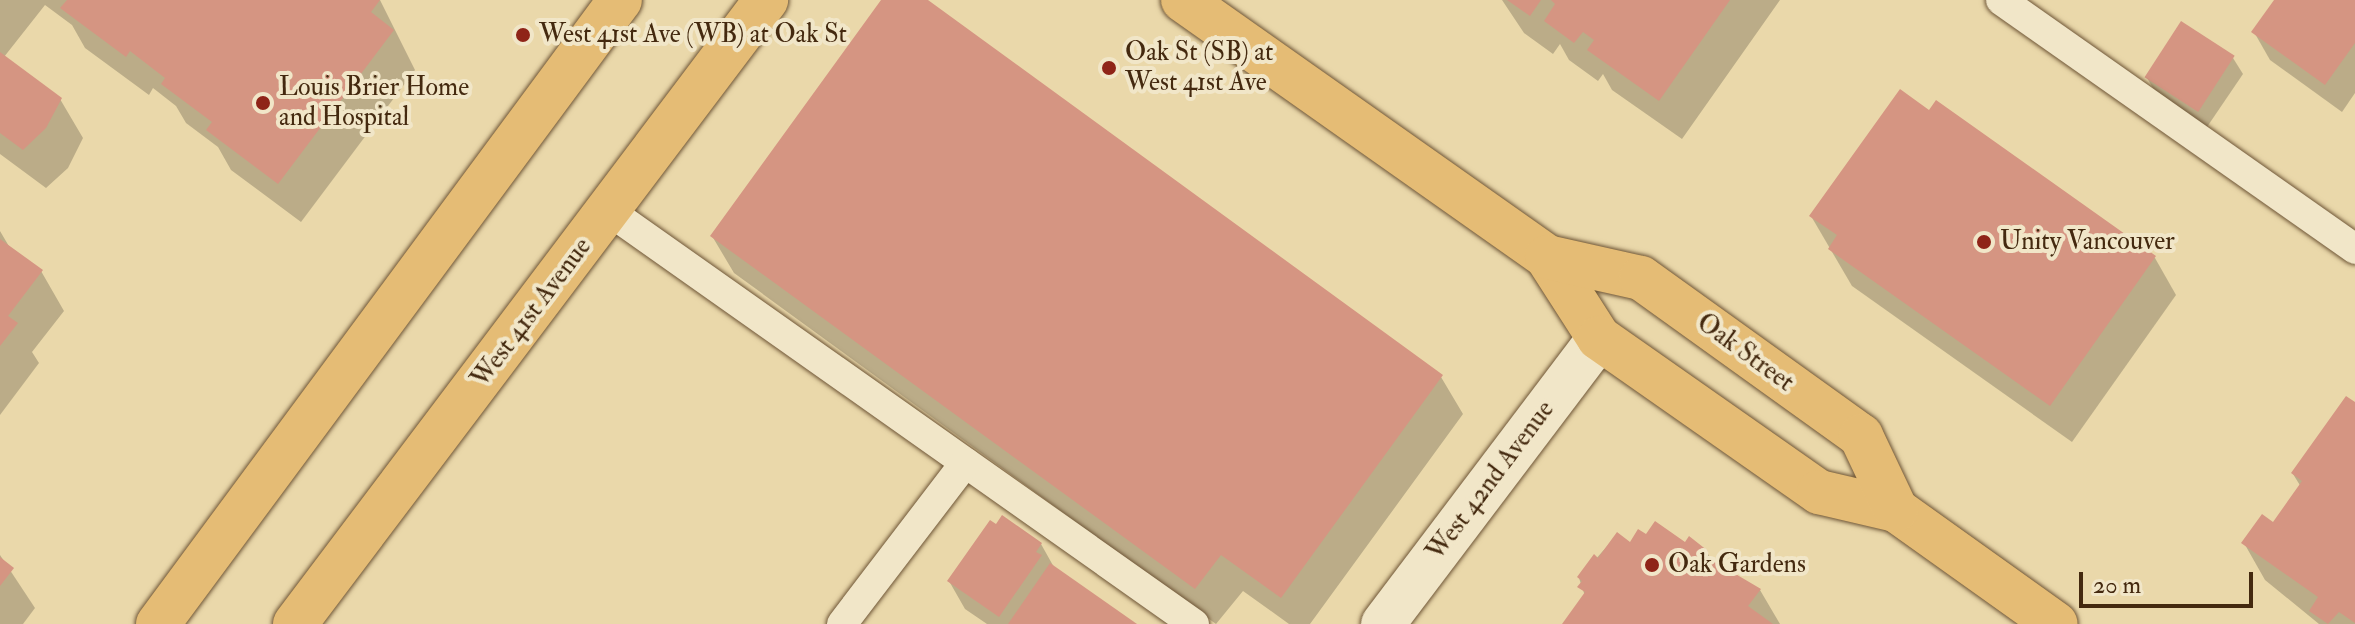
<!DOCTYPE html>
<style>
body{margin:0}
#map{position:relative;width:2355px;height:624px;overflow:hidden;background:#ead8aa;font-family:"IM FELL Double Pica",serif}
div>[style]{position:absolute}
.shadow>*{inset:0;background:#0003}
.building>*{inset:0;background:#d59582;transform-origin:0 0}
.roads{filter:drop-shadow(0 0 2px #6e5536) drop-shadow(0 0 2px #6e5536)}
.lane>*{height:30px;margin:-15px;padding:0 15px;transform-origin:15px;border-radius:15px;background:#f1e6c8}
.street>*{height:44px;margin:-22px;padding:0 22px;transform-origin:22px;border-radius:22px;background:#f1e6c8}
.primary>*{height:44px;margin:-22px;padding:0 22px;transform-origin:22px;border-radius:22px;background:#e5bc75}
.dots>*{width:22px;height:22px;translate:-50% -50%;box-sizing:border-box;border:4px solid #f1e6c8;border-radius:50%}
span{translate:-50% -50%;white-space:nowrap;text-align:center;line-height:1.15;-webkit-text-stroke:8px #f1e6c8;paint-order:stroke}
.poi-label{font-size:26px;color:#44290f}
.left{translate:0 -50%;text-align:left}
.street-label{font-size:26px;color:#44290f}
.scale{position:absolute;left:2079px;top:572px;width:174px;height:36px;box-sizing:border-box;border:4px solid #44290f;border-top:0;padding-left:10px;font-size:24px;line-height:28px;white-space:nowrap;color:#44290f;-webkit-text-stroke:6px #f1e6c8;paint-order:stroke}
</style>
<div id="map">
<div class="shadow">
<i style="clip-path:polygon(0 0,380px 0,415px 70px,301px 222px,231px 170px,218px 147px,186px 123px,176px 106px,153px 88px,149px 95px,85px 48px,72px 25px,45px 5px,4px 57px,60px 99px,83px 138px,68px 168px,46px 188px,0 154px)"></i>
<i style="clip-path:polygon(884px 0,925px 0,1441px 377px,1463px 414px,1310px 624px,1289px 624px,1243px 591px,1216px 624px,734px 273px,712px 236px)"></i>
<i style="clip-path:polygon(1502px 0,1780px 0,1682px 139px,1612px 90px,1603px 74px,1598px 81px,1569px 60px,1560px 44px,1553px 54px,1524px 33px)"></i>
<i style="clip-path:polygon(2276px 0,2355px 0,2355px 93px,2342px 112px,2270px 60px,2254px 32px)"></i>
<i style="clip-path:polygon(2233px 58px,2243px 74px,2207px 127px,2156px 93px,2147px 78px)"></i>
<i style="clip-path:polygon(1811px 216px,2155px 258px,2176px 295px,2072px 442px,1852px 286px)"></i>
<i style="clip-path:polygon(0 231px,10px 248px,41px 271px,64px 311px,32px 352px,39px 363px,0 415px)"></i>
<i style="clip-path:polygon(2355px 405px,2355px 624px,2319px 624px,2265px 580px,2244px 543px,2274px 525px,2301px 487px,2293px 474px)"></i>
<i style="clip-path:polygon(1617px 535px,1631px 544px,1686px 545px,1707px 552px,1713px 563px,1760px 590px,1780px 624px,1564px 624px,1585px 596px,1579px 578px)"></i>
<i style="clip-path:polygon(1041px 544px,1055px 569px,1134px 624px,987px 624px,965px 609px,949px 581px)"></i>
<i style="clip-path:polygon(0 555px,35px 608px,23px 624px,0 624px)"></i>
</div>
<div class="building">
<i style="clip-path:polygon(67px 0,380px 0,371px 12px,394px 30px,278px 184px,206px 130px,212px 122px,161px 84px,165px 78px,130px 51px,126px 57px,60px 8px)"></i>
<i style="clip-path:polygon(881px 0,928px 0,1443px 375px,1281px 598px,1221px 555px,1195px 589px,710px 236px)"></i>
<i style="clip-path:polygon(1507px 0,1541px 0,1530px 16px)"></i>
<i style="clip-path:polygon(1551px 0,1730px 0,1659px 101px,1587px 50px,1594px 40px,1583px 32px,1574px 43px,1544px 21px,1555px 4px)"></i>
<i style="clip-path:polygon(2274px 0,2355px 0,2355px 43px,2325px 85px,2251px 32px)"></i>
<i style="left:2181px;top:21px;width:64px;height:67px;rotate:33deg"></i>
<i style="clip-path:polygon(0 52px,62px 98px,46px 128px,23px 150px,0 133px)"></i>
<i style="clip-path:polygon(1900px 89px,1929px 110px,1936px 100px,2156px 256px,2050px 406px,1828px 249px,1837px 235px,1809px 216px)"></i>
<i style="clip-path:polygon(0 239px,43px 270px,8px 316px,18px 323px,0 346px)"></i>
<i style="clip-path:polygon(2346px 396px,2355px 402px,2355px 623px,2339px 612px,2328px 624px,2309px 611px,2318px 597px,2241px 543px,2262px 514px,2273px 522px,2302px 481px,2291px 473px)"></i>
<i style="clip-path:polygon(1002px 515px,1042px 543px,1036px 552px,1042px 555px,999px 617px,947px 581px,990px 520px,996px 524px)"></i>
<i style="clip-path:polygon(1655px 521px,1685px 542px,1689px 536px,1708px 551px,1705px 556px,1761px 589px,1748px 606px,1773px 624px,1562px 624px,1585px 592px,1577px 587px,1582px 581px,1577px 577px,1594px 554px,1598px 558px,1617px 532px,1630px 542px,1638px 529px,1646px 534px)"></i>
<i style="clip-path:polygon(0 557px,14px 568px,0 586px)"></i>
<i style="clip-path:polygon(1050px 563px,1137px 624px,1008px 624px)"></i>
</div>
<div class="roads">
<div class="lane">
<i style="left:2001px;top:0;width:433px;rotate:35.1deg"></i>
<i style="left:609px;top:211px;width:716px;rotate:35.22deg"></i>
<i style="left:842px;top:624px;width:203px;rotate:-52.6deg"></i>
</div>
<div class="street">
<i style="left:1383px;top:624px;width:358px;rotate:-52.9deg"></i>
</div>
<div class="primary">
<i style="left:1183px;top:0;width:446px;rotate:35.2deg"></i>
<i style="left:1547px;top:257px;width:96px;rotate:57.3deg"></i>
<i style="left:1599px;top:338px;width:269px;rotate:35deg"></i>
<i style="left:1819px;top:492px;width:79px;rotate:13.2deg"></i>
<i style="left:1896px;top:510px;width:196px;rotate:35.5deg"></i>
<i style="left:1547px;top:257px;width:96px;rotate:12.6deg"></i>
<i style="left:1641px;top:278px;width:271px;rotate:35.7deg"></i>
<i style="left:1861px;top:436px;width:82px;rotate:64.7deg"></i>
<i style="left:158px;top:624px;width:776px;rotate:-53.48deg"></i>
<i style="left:295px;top:624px;width:782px;rotate:-52.95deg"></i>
</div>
</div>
<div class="dots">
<i style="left:523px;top:35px;background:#8f2418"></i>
<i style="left:1109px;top:68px;background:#8f2418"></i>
<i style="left:263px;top:103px;background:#8f2418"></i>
<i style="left:1984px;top:242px;background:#8f2418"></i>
<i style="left:1652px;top:565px;background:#8f2418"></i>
</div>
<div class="poi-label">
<span class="left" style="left:539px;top:35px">West 41st Ave (WB) at Oak St</span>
<span class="left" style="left:1125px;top:68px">Oak St (SB) at<br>West 41st Ave</span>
<span class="left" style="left:279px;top:103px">Louis Brier Home<br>and Hospital</span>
<span class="left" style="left:2000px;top:242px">Unity Vancouver</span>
<span class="left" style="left:1668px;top:565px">Oak Gardens</span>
</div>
<div class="street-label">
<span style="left:532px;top:313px;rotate:-53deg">West 41st Avenue</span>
<span style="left:1745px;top:353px;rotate:36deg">Oak Street</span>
<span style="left:1491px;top:481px;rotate:-53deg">West 42nd Avenue</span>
</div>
<div class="scale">20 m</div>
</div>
